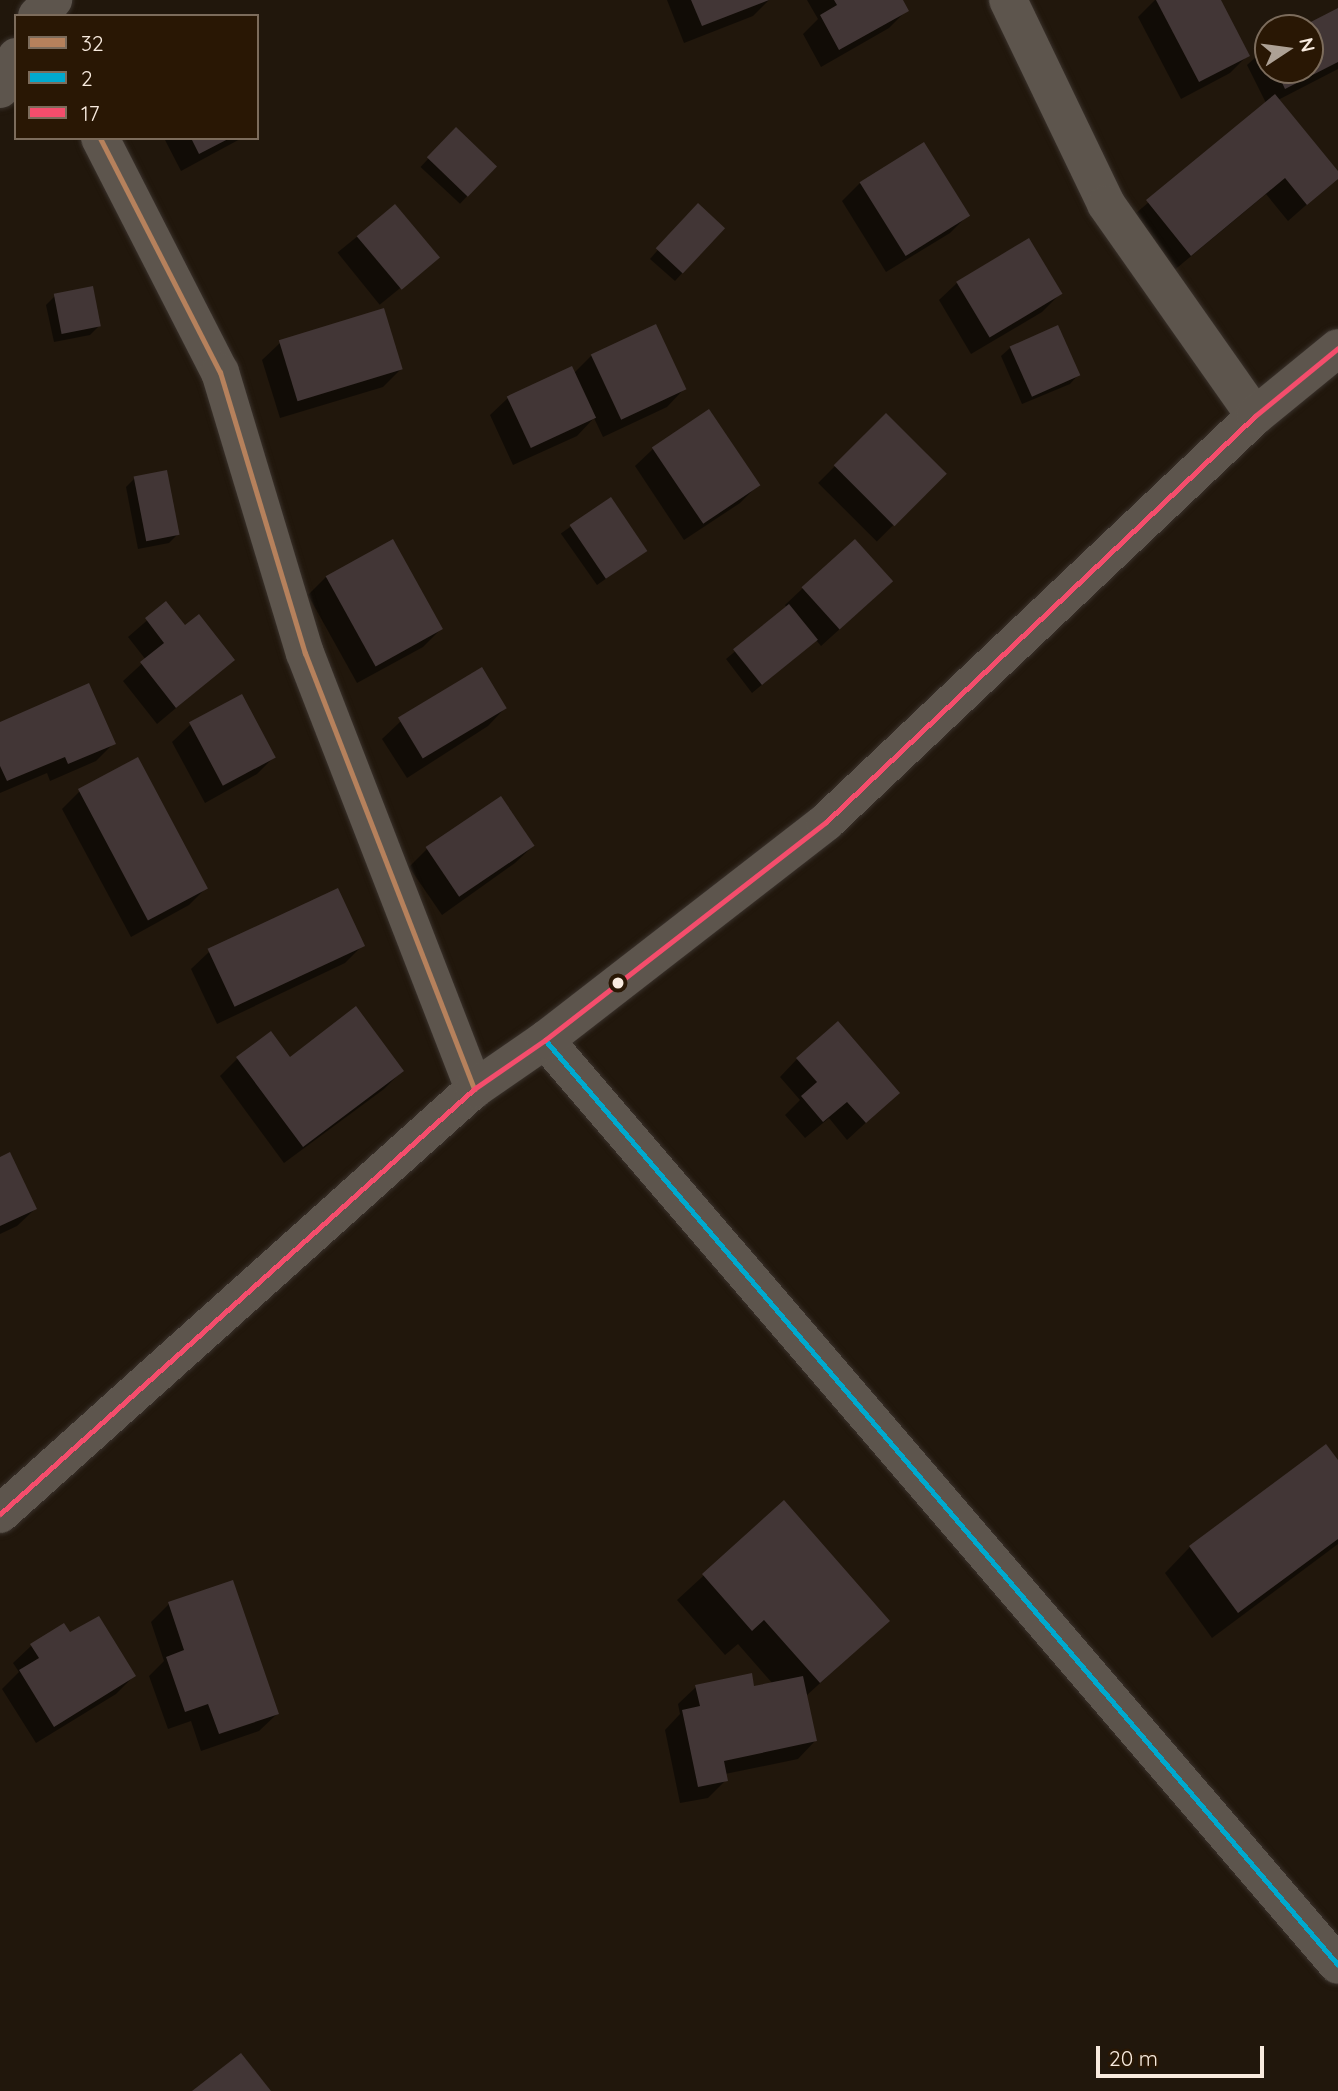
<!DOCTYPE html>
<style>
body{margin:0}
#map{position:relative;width:1338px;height:2091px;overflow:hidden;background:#21170c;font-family:Quicksand,sans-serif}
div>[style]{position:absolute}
.shadow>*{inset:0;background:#0007;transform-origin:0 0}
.building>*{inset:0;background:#423636;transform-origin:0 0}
.roads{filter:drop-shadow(0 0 2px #39312b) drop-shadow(0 0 2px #39312b)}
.minor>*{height:38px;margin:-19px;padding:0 19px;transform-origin:19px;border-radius:19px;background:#5d554d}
.tertiary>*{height:38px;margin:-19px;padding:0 19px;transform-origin:19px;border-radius:19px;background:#5d554d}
.bus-1>*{height:5px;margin:-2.5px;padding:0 2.5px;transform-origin:2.5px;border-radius:2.5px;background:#b6815c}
.bus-2>*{height:5px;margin:-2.5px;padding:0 2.5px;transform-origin:2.5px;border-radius:2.5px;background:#00a9ce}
.bus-3>*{height:5px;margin:-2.5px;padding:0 2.5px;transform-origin:2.5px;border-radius:2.5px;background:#f44d6c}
.dots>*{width:19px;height:19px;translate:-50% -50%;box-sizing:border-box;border:4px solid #291704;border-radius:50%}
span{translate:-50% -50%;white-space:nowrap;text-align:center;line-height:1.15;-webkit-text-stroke:5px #291704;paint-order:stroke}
.legend{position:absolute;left:14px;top:14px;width:245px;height:126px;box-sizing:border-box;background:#291704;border:2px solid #7c6c5c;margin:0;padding:9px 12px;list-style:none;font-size:21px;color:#f8ebdf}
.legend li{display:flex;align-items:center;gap:14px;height:35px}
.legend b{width:35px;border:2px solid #7c6c5c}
.north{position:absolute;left:1254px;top:14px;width:70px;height:70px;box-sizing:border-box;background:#291704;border:2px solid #7c6c5c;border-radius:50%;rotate:77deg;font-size:19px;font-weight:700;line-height:28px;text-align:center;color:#f8ebdf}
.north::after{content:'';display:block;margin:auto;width:24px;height:32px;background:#ada195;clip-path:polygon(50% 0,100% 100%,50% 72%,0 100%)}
.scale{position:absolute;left:1096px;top:2046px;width:168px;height:32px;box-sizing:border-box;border:4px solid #f8ebdf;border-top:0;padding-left:9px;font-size:21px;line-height:24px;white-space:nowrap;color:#f8ebdf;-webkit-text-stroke:5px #291704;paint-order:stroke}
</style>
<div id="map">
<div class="shadow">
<i style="clip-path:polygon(667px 0,769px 0,753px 16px,684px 43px)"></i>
<i style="clip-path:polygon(807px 0,901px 0,907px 10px,889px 28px,821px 67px,803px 34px,818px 19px)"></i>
<i style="clip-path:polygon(1155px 0,1219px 0,1248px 55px,1230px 73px,1181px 99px,1138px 17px)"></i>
<i style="clip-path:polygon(1338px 10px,1338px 69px,1278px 100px,1338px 177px,1288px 221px,1266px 194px,1172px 272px,1129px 219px,1266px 103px,1247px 65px,1268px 46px,1268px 70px,1310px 70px,1310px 28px,1303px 28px)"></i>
<i style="left:456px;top:129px;width:54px;height:52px;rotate:43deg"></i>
<i style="clip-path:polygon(164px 138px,242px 138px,181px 171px)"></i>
<i style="clip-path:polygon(860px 183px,967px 216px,950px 233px,886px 272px,842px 201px)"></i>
<i style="left:395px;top:206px;width:67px;height:74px;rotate:51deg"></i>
<i style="clip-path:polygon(689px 214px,723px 228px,675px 281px,650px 259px)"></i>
<i style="clip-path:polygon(957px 283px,1060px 294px,1042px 312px,971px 354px,939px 300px)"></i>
<i style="clip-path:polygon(55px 296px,99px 326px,90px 335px,54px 342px,46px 305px)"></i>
<i style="clip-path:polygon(280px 343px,401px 369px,383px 387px,280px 418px,262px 360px)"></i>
<i style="clip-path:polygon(1010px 348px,1078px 375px,1070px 384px,1022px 404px,1001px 356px)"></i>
<i style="clip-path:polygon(592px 355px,684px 389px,667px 407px,603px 437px,594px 418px,577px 436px,513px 465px,490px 415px,508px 398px,571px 369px,573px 374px)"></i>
<i style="clip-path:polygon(709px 411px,758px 485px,740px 503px,684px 540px,635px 466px,653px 449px)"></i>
<i style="left:886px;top:415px;width:83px;height:96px;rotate:45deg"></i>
<i style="clip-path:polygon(135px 478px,178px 534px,169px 543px,138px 549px,126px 487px)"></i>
<i style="left:610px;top:499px;width:63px;height:60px;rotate:55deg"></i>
<i style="clip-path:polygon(326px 577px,441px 629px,423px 647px,357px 683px,308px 595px)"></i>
<i style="clip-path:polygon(803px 588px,873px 599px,821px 646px,816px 640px,752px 693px,726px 659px,787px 608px,785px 605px)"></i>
<i style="clip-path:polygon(166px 604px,185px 627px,233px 660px,157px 724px,123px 681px,146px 660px,128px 637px)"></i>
<i style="clip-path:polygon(505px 708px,488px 726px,407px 778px,382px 739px,400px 722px)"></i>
<i style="clip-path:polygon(0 724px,114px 743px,96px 761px,50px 781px,47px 773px,0 793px)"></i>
<i style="clip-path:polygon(190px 725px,274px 757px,257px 774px,205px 803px,172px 742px)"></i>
<i style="clip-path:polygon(80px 791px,207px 887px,189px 905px,131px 937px,62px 809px)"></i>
<i style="clip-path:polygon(533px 846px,515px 863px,442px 915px,409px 867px,427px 849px)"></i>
<i style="clip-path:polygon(363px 945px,345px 963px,217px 1024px,191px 969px,209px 952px)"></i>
<i style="clip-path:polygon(238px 1058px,289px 1059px,402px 1071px,384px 1089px,284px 1163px,220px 1076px)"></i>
<i style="clip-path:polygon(797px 1059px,898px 1093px,847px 1140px,829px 1118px,805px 1138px,785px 1115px,800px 1100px,780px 1077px)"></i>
<i style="clip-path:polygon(0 1159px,35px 1209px,17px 1226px,0 1234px)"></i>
<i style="clip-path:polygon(1338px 1463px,1338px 1544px,1212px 1638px,1165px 1573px,1190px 1547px)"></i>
<i style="clip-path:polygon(784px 1502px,888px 1621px,806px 1696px,815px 1741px,798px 1759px,725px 1774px,726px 1780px,708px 1798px,680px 1803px,665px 1730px,680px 1714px,678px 1704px,696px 1687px,753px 1688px,773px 1684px,738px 1644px,725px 1655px,677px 1600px)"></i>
<i style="clip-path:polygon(232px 1582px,277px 1714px,259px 1731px,201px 1751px,191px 1721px,168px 1729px,149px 1676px,164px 1661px,151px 1622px,169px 1604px)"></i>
<i style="clip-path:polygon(70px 1635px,134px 1676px,116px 1694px,36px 1743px,2px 1689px,19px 1672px,13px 1663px,31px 1646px)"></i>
</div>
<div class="building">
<i style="clip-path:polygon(691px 0,769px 0,702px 26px)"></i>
<i style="clip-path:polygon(834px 0,903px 0,909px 11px,839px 50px,820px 15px,837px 5px)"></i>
<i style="clip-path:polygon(1156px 0,1221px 0,1250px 56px,1199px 82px)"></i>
<i style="clip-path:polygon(1338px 8px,1338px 62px,1285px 89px,1276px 70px,1310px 70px,1310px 28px,1299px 28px)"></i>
<i style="clip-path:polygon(1275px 94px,1338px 171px,1338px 179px,1307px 205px,1285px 178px,1191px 256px,1146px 200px)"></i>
<i style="left:456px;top:127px;width:57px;height:42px;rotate:44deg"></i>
<i style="clip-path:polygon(191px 138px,230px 138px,199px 154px)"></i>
<i style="left:924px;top:142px;width:87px;height:76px;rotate:58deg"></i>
<i style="left:698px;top:203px;width:37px;height:62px;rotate:43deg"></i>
<i style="left:395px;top:204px;width:70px;height:50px;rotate:50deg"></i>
<i style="left:1029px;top:238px;width:65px;height:85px;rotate:59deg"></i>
<i style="left:93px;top:286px;width:41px;height:40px;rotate:79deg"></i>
<i style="left:384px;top:308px;width:64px;height:110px;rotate:73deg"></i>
<i style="left:656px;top:324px;width:72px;height:72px;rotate:65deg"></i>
<i style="left:1058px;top:325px;width:55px;height:53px;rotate:66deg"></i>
<i style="left:572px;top:366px;width:57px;height:72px;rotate:65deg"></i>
<i style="left:709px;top:409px;width:92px;height:69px;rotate:56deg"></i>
<i style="left:886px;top:413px;width:86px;height:74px;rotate:45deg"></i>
<i style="left:167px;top:470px;width:66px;height:34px;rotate:79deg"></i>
<i style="left:611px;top:497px;width:65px;height:50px;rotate:56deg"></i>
<i style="left:393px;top:539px;width:103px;height:77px;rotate:61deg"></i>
<i style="left:855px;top:539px;width:57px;height:72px;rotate:48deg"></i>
<i style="clip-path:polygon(166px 601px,185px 625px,199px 614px,235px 660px,176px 708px,140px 662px,164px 643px,145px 618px)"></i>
<i style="left:789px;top:604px;width:46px;height:72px;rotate:51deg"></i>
<i style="left:482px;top:667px;width:48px;height:98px;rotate:59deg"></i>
<i style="clip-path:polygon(89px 683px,116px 744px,68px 764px,65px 757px,7px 781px,0 766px,0 722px)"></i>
<i style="left:242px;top:694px;width:72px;height:60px;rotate:62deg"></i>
<i style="left:138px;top:757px;width:149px;height:68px;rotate:62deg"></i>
<i style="left:501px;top:796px;width:60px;height:91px;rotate:56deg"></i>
<i style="left:338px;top:888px;width:64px;height:144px;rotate:65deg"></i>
<i style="clip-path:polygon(356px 1006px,404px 1071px,303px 1147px,236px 1057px,271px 1031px,290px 1057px)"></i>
<i style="clip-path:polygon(838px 1021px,900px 1093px,866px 1123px,847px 1102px,823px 1122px,801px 1096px,817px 1082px,796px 1058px)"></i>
<i style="clip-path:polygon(10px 1152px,37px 1209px,0 1226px,0 1157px)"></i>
<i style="clip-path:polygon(1326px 1444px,1338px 1460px,1338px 1539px,1238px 1613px,1189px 1546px)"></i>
<i style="clip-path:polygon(784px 1500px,890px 1621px,820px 1683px,764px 1620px,752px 1631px,702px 1574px)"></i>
<i style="clip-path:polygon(233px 1580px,279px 1714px,219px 1734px,208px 1704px,185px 1712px,166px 1657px,184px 1650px,168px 1602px)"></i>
<i style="clip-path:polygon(99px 1616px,136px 1676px,54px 1727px,19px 1670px,39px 1658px,30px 1644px,64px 1623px,70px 1632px)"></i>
<i style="clip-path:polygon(752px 1673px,754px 1686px,803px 1676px,817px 1741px,724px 1761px,728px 1781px,698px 1787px,682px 1710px,700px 1706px,695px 1685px)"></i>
<i style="clip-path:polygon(241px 2053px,271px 2091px,192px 2091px)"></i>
</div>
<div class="roads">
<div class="minor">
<i style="left:1008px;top:0;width:226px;rotate:64.3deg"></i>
<i style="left:1106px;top:204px;width:259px;rotate:54.9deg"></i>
<i style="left:37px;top:16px;width:23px;rotate:-45deg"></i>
<i style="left:0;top:89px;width:36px;rotate:-63deg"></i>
<i style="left:100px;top:138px;width:263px;rotate:62.9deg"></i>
<i style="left:220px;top:372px;width:294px;rotate:73.2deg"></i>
<i style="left:305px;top:653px;width:468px;rotate:68.8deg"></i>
<i style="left:545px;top:1040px;width:1218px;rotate:49.39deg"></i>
</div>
<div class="tertiary">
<i style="left:0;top:1514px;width:637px;rotate:-41.88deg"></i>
<i style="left:474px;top:1089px;width:86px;rotate:-34.6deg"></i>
<i style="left:545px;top:1040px;width:356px;rotate:-37.8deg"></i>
<i style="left:826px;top:822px;width:591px;rotate:-43.42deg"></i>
<i style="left:1255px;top:416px;width:107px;rotate:-39.3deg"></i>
</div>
</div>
<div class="bus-1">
<i style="left:100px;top:138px;width:263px;rotate:62.9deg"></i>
<i style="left:220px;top:372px;width:294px;rotate:73.2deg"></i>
<i style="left:305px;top:653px;width:468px;rotate:68.8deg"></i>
</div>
<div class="bus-2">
<i style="left:545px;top:1040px;width:1218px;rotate:49.39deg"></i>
</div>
<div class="bus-3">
<i style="left:0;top:1514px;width:637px;rotate:-41.88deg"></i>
<i style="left:474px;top:1089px;width:86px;rotate:-34.6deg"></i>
<i style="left:545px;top:1040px;width:356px;rotate:-37.8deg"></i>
<i style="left:826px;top:822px;width:591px;rotate:-43.42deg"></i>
<i style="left:1255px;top:416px;width:107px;rotate:-39.3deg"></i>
</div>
<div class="dots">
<i style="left:618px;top:983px;background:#f8ebdf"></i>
</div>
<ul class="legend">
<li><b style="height:9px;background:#b6815c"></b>32</li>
<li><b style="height:9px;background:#00a9ce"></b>2</li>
<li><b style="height:9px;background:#f44d6c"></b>17</li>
</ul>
<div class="north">N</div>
<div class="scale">20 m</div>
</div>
